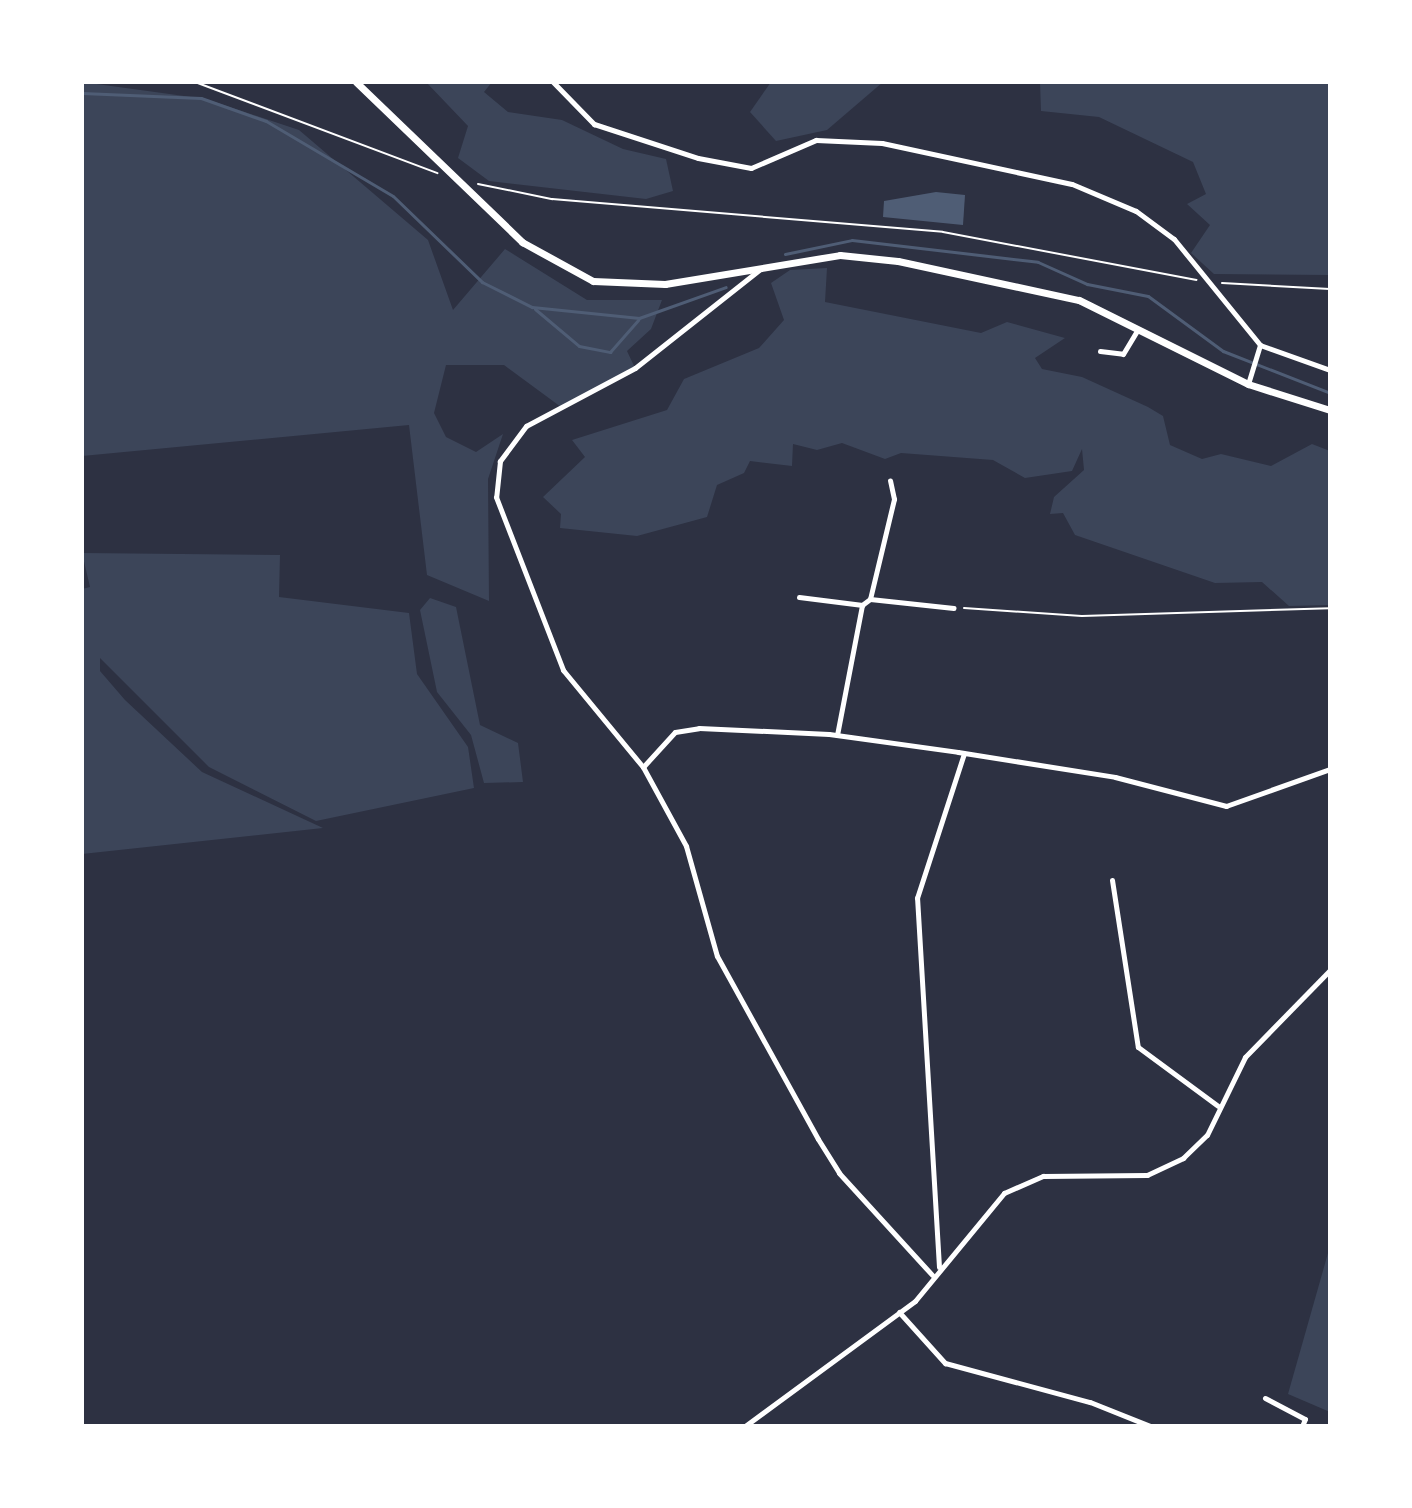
<!DOCTYPE html>
<style>
body{margin:0}
#map{position:relative;width:1412px;height:1508px;overflow:hidden;background:#2d3142;font-family:Raleway,sans-serif}
div>[style]{position:absolute}
.green>*{inset:0;background:#3c4559}
.water>*{inset:0;background:#4f5d75}
.stream>*{height:3px;margin:-1.5px;padding:0 1.5px;transform-origin:1.5px;border-radius:1.5px;background:#4f5d75}
.path>*{height:2px;margin:-1px;padding:0 1px;transform-origin:1px;border-radius:1px;background:#fff}
.minor>*{height:5px;margin:-2.5px;padding:0 2.5px;transform-origin:2.5px;border-radius:2.5px;background:#fff}
.secondary>*{height:7px;margin:-3.5px;padding:0 3.5px;transform-origin:3.5px;border-radius:3.5px;background:#fff}
span{translate:-50% -50%;white-space:nowrap;text-align:center;line-height:1.15;-webkit-text-stroke:8px #fff;paint-order:stroke}
.frame{position:absolute;inset:0;border:84px solid #fff;pointer-events:none}
</style>
<div id="map">
<div class="green">
<i style="clip-path:polygon(82px 82px,206px 99px,299px 130px,428px 240px,453px 310px,505px 249px,587px 300px,662px 300px,651px 329px,627px 351px,635px 368px,561px 407px,504px 365px,446px 365px,434px 413px,446px 437px,476px 452px,503px 434px,488px 479px,489px 601px,427px 575px,409px 425px,82px 456px)"></i>
<i style="clip-path:polygon(426px 82px,492px 82px,484px 92px,508px 112px,562px 120px,623px 149px,666px 159px,673px 191px,646px 199px,489px 181px,458px 158px,468px 126px)"></i>
<i style="clip-path:polygon(771px 82px,883px 82px,827px 130px,776px 141px,750px 112px)"></i>
<i style="clip-path:polygon(1040px 82px,1330px 82px,1330px 275px,1214px 274px,1191px 253px,1210px 225px,1187px 204px,1206px 194px,1193px 162px,1099px 117px,1041px 111px)"></i>
<i style="clip-path:polygon(827px 268px,825px 302px,981px 333px,1007px 322px,1065px 338px,1035px 358px,1042px 369px,1082px 377px,1148px 407px,1163px 416px,1170px 445px,1202px 459px,1221px 454px,1271px 466px,1312px 444px,1330px 451px,1330px 605px,1289px 606px,1262px 582px,1215px 583px,1075px 535px,1063px 513px,1050px 514px,1054px 497px,1084px 470px,1082px 449px,1072px 471px,1025px 478px,993px 460px,901px 453px,885px 459px,842px 443px,817px 450px,793px 444px,792px 466px,750px 461px,744px 473px,717px 485px,707px 517px,637px 536px,560px 528px,561px 514px,543px 497px,585px 457px,572px 440px,667px 410px,684px 379px,759px 348px,784px 320px,771px 283px,790px 270px)"></i>
<i style="clip-path:polygon(82px 553px,280px 555px,279px 597px,409px 613px,417px 674px,468px 747px,474px 788px,316px 821px,209px 767px,100px 658px,100px 671px,125px 700px,202px 772px,323px 828px,82px 854px,82px 589px,90px 587px)"></i>
<i style="clip-path:polygon(430px 598px,456px 607px,480px 725px,518px 743px,523px 782px,484px 783px,471px 735px,437px 692px,420px 610px)"></i>
<i style="clip-path:polygon(1330px 1246px,1330px 1412px,1288px 1394px)"></i>
</div>
<div class="water">
<i style="clip-path:polygon(936px 192px,965px 195px,963px 225px,883px 217px,884px 201px)"></i>
</div>
<div class="stream">
<i style="left:82px;top:93px;width:119px;rotate:2.4deg"></i>
<i style="left:201px;top:98px;width:69px;rotate:19.5deg"></i>
<i style="left:266px;top:121px;width:147px;rotate:30.6deg"></i>
<i style="left:393px;top:196px;width:124px;rotate:44deg"></i>
<i style="left:482px;top:282px;width:56px;rotate:26.6deg"></i>
<i style="left:532px;top:307px;width:108px;rotate:5.9deg"></i>
<i style="left:639px;top:318px;width:92px;rotate:-19.6deg"></i>
<i style="left:785px;top:254px;width:68px;rotate:-11.8deg"></i>
<i style="left:852px;top:240px;width:187px;rotate:6.7deg"></i>
<i style="left:1038px;top:262px;width:54px;rotate:24.2deg"></i>
<i style="left:1087px;top:284px;width:62px;rotate:11.1deg"></i>
<i style="left:1148px;top:296px;width:93px;rotate:36.3deg"></i>
<i style="left:1223px;top:351px;width:115px;rotate:21.4deg"></i>
<i style="left:535px;top:309px;width:57px;rotate:40.1deg"></i>
<i style="left:579px;top:346px;width:32px;rotate:11deg"></i>
<i style="left:610px;top:352px;width:43px;rotate:-48.8deg"></i>
</div>
<div class="path">
<i style="left:195px;top:82px;width:259px;rotate:20.6deg"></i>
<i style="left:478px;top:184px;width:76px;rotate:11.5deg"></i>
<i style="left:552px;top:199px;width:392px;rotate:4.8deg"></i>
<i style="left:943px;top:232px;width:258px;rotate:10.7deg"></i>
<i style="left:1222px;top:283px;width:108px;rotate:3.2deg"></i>
<i style="left:964px;top:608px;width:118px;rotate:3.9deg"></i>
<i style="left:1082px;top:616px;width:248px;rotate:-1.8deg"></i>
</div>
<div class="minor">
<i style="left:553px;top:82px;width:59px;rotate:45.7deg"></i>
<i style="left:594px;top:124px;width:109px;rotate:18.1deg"></i>
<i style="left:698px;top:158px;width:54px;rotate:10.7deg"></i>
<i style="left:751px;top:168px;width:71px;rotate:-23.3deg"></i>
<i style="left:816px;top:140px;width:66px;rotate:2.6deg"></i>
<i style="left:882px;top:143px;width:194px;rotate:12.2deg"></i>
<i style="left:1072px;top:184px;width:69px;rotate:22.9deg"></i>
<i style="left:1136px;top:211px;width:47px;rotate:36.4deg"></i>
<i style="left:1174px;top:239px;width:136px;rotate:50.9deg"></i>
<i style="left:1260px;top:345px;width:74px;rotate:19.7deg"></i>
<i style="left:759px;top:270px;width:158px;rotate:141.7deg"></i>
<i style="left:635px;top:368px;width:123px;rotate:152deg"></i>
<i style="left:526px;top:426px;width:44px;rotate:126.6deg"></i>
<i style="left:500px;top:461px;width:36px;rotate:96deg"></i>
<i style="left:496px;top:497px;width:186px;rotate:68.8deg"></i>
<i style="left:563px;top:670px;width:126px;rotate:50.5deg"></i>
<i style="left:643px;top:767px;width:90px;rotate:61.4deg"></i>
<i style="left:686px;top:846px;width:114px;rotate:74.3deg"></i>
<i style="left:717px;top:956px;width:209px;rotate:61.1deg"></i>
<i style="left:818px;top:1139px;width:40px;rotate:58deg"></i>
<i style="left:839px;top:1173px;width:138px;rotate:47.6deg"></i>
<i style="left:1100px;top:351px;width:23px;rotate:7deg"></i>
<i style="left:1123px;top:354px;width:29px;rotate:-59deg"></i>
<i style="left:1248px;top:384px;width:41px;rotate:-72.9deg"></i>
<i style="left:799px;top:597px;width:64px;rotate:7.2deg"></i>
<i style="left:870px;top:599px;width:103px;rotate:-76.5deg"></i>
<i style="left:894px;top:499px;width:19px;rotate:-102deg"></i>
<i style="left:870px;top:599px;width:84px;rotate:6.1deg"></i>
<i style="left:837px;top:735px;width:132px;rotate:-79.1deg"></i>
<i style="left:862px;top:605px;width:10px;rotate:-37deg"></i>
<i style="left:643px;top:767px;width:47px;rotate:-47.6deg"></i>
<i style="left:675px;top:732px;width:24px;rotate:-9deg"></i>
<i style="left:699px;top:728px;width:130px;rotate:2.6deg"></i>
<i style="left:829px;top:734px;width:130px;rotate:7.9deg"></i>
<i style="left:958px;top:752px;width:159px;rotate:9deg"></i>
<i style="left:1115px;top:777px;width:115px;rotate:14.6deg"></i>
<i style="left:1226px;top:806px;width:110px;rotate:-19.6deg"></i>
<i style="left:1112px;top:880px;width:169px;rotate:81.2deg"></i>
<i style="left:1138px;top:1047px;width:99px;rotate:36.4deg"></i>
<i style="left:939px;top:1267px;width:370px;rotate:-93.4deg"></i>
<i style="left:917px;top:898px;width:152px;rotate:-72deg"></i>
<i style="left:899px;top:1312px;width:69px;rotate:48deg"></i>
<i style="left:945px;top:1363px;width:150px;rotate:15.1deg"></i>
<i style="left:1090px;top:1402px;width:65px;rotate:21.8deg"></i>
<i style="left:1265px;top:1398px;width:45px;rotate:27.7deg"></i>
<i style="left:1305px;top:1419px;width:8px;rotate:113deg"></i>
<i style="left:745px;top:1426px;width:211px;rotate:-36.3deg"></i>
<i style="left:915px;top:1301px;width:140px;rotate:-50.5deg"></i>
<i style="left:1004px;top:1193px;width:43px;rotate:-23.6deg"></i>
<i style="left:1043px;top:1176px;width:104px;rotate:-0.6deg"></i>
<i style="left:1147px;top:1175px;width:40px;rotate:-25deg"></i>
<i style="left:1183px;top:1158px;width:33px;rotate:-44deg"></i>
<i style="left:1207px;top:1135px;width:87px;rotate:-64deg"></i>
<i style="left:1245px;top:1057px;width:122px;rotate:-45.7deg"></i>
</div>
<div class="secondary">
<i style="left:356px;top:82px;width:231px;rotate:43.9deg"></i>
<i style="left:522px;top:242px;width:81px;rotate:28.8deg"></i>
<i style="left:593px;top:281px;width:72px;rotate:2.4deg"></i>
<i style="left:665px;top:284px;width:177px;rotate:-9.4deg"></i>
<i style="left:840px;top:255px;width:58px;rotate:5.9deg"></i>
<i style="left:898px;top:261px;width:185px;rotate:12.2deg"></i>
<i style="left:1079px;top:300px;width:189px;rotate:26.4deg"></i>
<i style="left:1248px;top:384px;width:86px;rotate:17.6deg"></i>
</div>
<div class="frame"></div>
</div>
